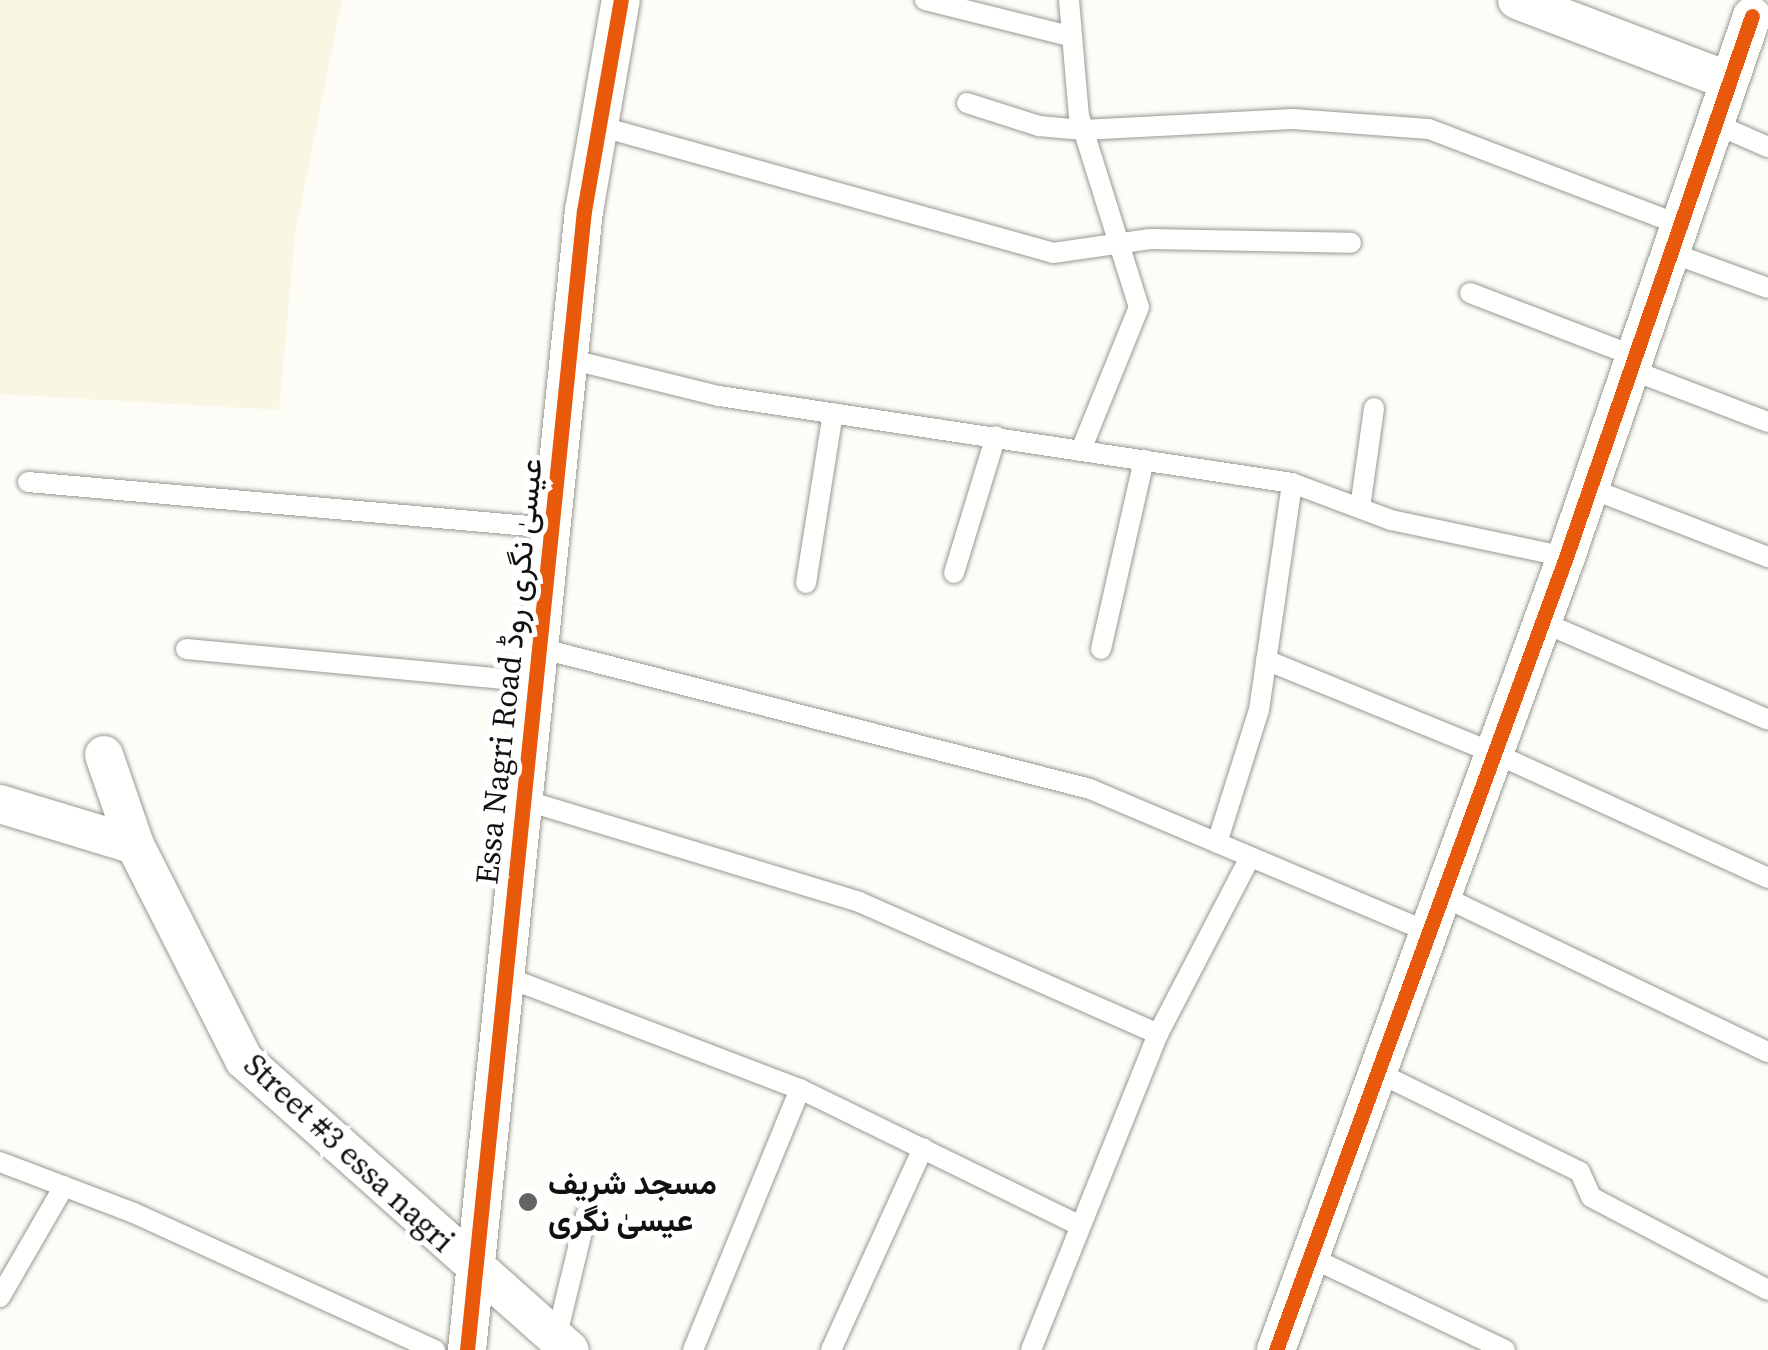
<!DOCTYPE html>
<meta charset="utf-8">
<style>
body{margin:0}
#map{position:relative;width:1768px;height:1350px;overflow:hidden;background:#fdfcf7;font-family:"Source Serif 4",Vazirmatn,serif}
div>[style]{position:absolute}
.farmland>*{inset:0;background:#f9f7e4}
.roads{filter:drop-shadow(0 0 2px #979795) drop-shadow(0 0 2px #979795)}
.lane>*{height:20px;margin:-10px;padding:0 10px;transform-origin:10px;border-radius:10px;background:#fffffe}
.street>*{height:38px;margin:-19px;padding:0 19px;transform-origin:19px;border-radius:19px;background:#fffffe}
.cycleway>*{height:15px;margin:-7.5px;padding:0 7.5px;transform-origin:7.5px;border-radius:7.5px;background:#e8590c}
.dots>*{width:28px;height:28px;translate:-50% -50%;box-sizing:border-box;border:5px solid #fff;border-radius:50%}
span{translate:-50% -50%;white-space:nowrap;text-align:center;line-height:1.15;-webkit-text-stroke:10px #fff;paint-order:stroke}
.street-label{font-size:32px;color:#111}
.poi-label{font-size:32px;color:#111;font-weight:700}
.left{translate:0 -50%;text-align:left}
</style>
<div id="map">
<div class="farmland">
<i style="clip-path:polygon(0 0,342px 0,295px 236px,279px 410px,0 394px)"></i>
</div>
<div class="roads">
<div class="lane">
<i style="left:925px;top:0;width:148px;rotate:14deg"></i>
<i style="left:1069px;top:0;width:116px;rotate:85.1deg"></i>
<i style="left:1079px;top:116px;width:200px;rotate:72.6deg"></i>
<i style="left:1139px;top:307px;width:154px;rotate:112.1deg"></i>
<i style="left:967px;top:103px;width:76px;rotate:17.7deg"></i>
<i style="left:1039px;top:126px;width:44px;rotate:5.2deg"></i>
<i style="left:1083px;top:130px;width:210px;rotate:-3deg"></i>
<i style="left:1293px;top:119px;width:136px;rotate:4.2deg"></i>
<i style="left:1429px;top:129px;width:267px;rotate:20.9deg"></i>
<i style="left:1713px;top:123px;width:60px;rotate:23.6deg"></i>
<i style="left:599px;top:126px;width:471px;rotate:15.6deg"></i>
<i style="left:1053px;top:253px;width:98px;rotate:-8.2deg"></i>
<i style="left:1150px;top:239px;width:201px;rotate:1.1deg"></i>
<i style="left:1669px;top:252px;width:105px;rotate:20deg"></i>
<i style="left:1470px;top:293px;width:176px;rotate:21deg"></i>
<i style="left:569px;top:359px;width:154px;rotate:13.9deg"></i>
<i style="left:719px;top:396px;width:580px;rotate:8.63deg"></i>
<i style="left:1292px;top:483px;width:106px;rotate:20.5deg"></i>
<i style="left:1391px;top:520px;width:179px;rotate:11.9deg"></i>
<i style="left:1629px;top:369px;width:149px;rotate:20.9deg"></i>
<i style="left:28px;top:482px;width:526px;rotate:5.02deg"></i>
<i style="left:1589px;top:488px;width:192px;rotate:21.1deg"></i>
<i style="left:1360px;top:508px;width:101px;rotate:-82deg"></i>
<i style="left:954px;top:573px;width:143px;rotate:-73deg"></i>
<i style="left:806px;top:583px;width:172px;rotate:-81deg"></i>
<i style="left:1542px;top:622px;width:246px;rotate:23.4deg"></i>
<i style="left:539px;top:648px;width:569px;rotate:14.35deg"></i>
<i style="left:1090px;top:789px;width:368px;rotate:22.9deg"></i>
<i style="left:186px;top:649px;width:352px;rotate:5.4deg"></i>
<i style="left:1101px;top:649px;width:194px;rotate:-77.2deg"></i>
<i style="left:1266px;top:660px;width:246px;rotate:22.2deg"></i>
<i style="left:1494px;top:753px;width:301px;rotate:24.5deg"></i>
<i style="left:524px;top:800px;width:350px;rotate:16.9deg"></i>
<i style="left:859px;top:902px;width:327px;rotate:23.8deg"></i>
<i style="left:1217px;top:843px;width:139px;rotate:-72.5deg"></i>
<i style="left:1259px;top:710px;width:229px;rotate:-81.7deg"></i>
<i style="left:1442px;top:896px;width:361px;rotate:25.6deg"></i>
<i style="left:506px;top:977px;width:315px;rotate:20.9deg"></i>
<i style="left:1377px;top:1072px;width:226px;rotate:26.2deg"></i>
<i style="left:1580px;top:1172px;width:27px;rotate:66deg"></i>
<i style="left:1591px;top:1197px;width:200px;rotate:27.7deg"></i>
<i style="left:0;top:1162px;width:143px;rotate:20.8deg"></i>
<i style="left:134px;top:1213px;width:331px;rotate:24.5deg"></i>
<i style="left:1310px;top:1257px;width:216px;rotate:25.5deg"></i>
<i style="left:0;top:1297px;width:128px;rotate:-60deg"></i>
<i style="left:556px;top:1339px;width:128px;rotate:-76.4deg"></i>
<i style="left:693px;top:1350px;width:282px;rotate:-67.7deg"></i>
<i style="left:800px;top:1089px;width:308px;rotate:26deg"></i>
<i style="left:831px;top:1350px;width:222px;rotate:-65.5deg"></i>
<i style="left:1031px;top:1350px;width:341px;rotate:-68.1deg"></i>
<i style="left:1158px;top:1034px;width:199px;rotate:-62.5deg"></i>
</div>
<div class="street">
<i style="left:1517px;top:0;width:225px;rotate:20.9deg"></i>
<i style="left:104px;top:755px;width:95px;rotate:71deg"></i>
<i style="left:135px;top:845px;width:241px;rotate:63.1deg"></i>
<i style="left:244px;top:1060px;width:436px;rotate:41.7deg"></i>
<i style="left:0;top:804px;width:141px;rotate:16.9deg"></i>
<i style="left:467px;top:1350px;width:1145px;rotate:-84.14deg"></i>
<i style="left:584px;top:211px;width:214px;rotate:-80.1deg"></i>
<i style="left:1276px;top:1350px;width:844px;rotate:-69.91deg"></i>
<i style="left:1566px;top:557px;width:572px;rotate:-71.03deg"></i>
</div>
</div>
<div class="cycleway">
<i style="left:467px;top:1350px;width:1145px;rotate:-84.14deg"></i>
<i style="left:584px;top:211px;width:214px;rotate:-80.1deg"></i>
<i style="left:1276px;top:1350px;width:844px;rotate:-69.91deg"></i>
<i style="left:1566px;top:557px;width:572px;rotate:-71.03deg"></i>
</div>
<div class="dots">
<i style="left:528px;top:1202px;background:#646362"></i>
</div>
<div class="street-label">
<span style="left:509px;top:671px;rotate:-84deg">Essa Nagri Road عیسیٰ نگری روڈ</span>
<span style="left:349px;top:1153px;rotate:43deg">Street #3 essa nagri</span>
</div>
<div class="poi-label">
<span class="left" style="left:548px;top:1202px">مسجد شریف<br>عیسیٰ نگری</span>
</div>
</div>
